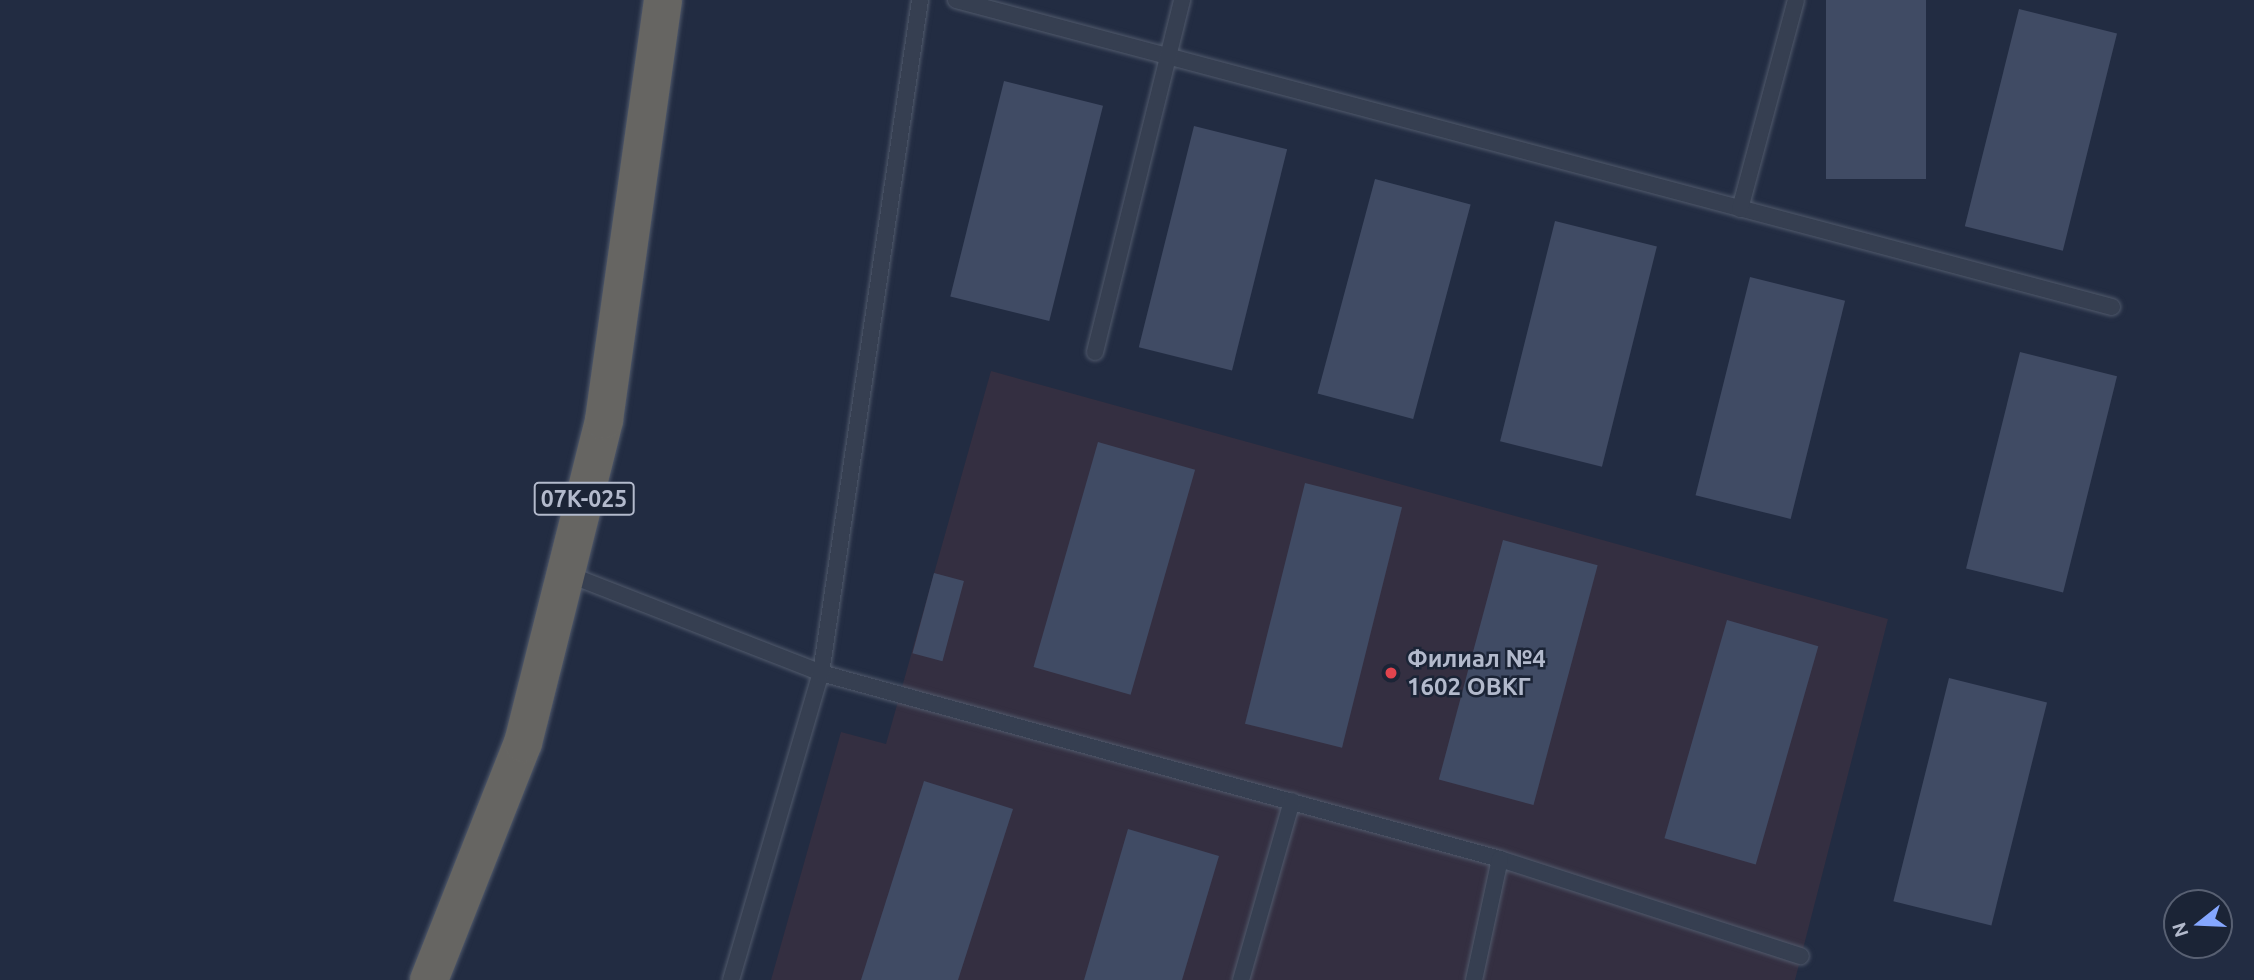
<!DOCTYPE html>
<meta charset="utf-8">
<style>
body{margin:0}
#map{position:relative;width:2254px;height:980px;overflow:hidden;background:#222c42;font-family:Ubuntu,sans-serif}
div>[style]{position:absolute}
.medical>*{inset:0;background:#342f41}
.building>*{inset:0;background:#404b64;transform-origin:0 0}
.roads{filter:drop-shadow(0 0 2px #515a6c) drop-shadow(0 0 2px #515a6c)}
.service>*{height:16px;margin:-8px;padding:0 8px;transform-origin:8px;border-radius:8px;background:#363f51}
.trunk>*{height:38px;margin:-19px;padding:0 19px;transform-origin:19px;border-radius:19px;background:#666562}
.dots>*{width:19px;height:19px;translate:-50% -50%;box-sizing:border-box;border:4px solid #1b2436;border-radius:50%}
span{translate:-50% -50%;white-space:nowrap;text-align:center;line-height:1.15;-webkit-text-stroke:5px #1b2436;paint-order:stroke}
.shield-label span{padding:2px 5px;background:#1b2436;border:2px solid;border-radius:5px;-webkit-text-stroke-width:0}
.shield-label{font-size:23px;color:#b3bacc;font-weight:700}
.poi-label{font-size:24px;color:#b3bacc;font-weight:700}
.left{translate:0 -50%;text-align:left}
.north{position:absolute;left:2163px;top:889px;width:70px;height:70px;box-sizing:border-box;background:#1b2436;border:2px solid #586072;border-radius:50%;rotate:252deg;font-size:19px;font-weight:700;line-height:28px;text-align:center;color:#b3bacc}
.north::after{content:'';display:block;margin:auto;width:24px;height:32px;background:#85a7ff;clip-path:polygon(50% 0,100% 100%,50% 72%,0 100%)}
</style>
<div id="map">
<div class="medical">
<i style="clip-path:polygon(991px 371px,1888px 619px,1795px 980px,771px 980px,841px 732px,886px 744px)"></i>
</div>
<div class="building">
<i style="left:1826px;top:0;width:100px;height:179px"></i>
<i style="left:2019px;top:9px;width:101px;height:224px;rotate:14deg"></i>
<i style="left:1004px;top:81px;width:102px;height:222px;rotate:14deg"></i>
<i style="left:1194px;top:126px;width:96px;height:228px;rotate:14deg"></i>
<i style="left:1375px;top:179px;width:99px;height:222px;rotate:15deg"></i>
<i style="left:1555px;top:221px;width:105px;height:227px;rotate:14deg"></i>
<i style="left:1750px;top:277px;width:98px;height:225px;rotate:14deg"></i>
<i style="left:2020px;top:352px;width:100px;height:223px;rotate:14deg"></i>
<i style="left:1098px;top:442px;width:101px;height:234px;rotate:16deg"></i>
<i style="left:1305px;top:483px;width:100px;height:248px;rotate:14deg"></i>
<i style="left:1503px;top:540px;width:98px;height:248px;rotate:15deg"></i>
<i style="left:934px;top:573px;width:31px;height:83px;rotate:15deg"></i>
<i style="left:1727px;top:620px;width:95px;height:227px;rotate:16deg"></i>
<i style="left:1949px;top:678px;width:101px;height:230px;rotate:14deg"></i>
<i style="clip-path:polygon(924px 781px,1013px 809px,958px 980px,861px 980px)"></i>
<i style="clip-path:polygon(1128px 829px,1219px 856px,1182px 980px,1084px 980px)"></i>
</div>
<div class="roads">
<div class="service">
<i style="left:956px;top:0;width:1196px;rotate:14.87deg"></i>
<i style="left:1740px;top:209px;width:216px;rotate:-75deg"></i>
<i style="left:1095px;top:352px;width:363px;rotate:-76.1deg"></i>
<i style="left:565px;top:573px;width:275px;rotate:21.3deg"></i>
<i style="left:821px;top:673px;width:704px;rotate:15.32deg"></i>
<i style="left:1500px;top:859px;width:316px;rotate:17.9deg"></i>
<i style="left:731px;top:980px;width:320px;rotate:-73.7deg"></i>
<i style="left:821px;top:673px;width:680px;rotate:-81.63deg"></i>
<i style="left:1241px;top:980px;width:186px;rotate:-74.1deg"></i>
<i style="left:1474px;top:980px;width:124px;rotate:-77.9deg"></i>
</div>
<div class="trunk">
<i style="left:429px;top:980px;width:255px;rotate:-68.4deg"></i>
<i style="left:523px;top:743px;width:333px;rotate:-75.9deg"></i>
<i style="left:604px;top:420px;width:424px;rotate:-82deg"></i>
</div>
</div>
<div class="dots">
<i style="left:1391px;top:673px;background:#e0444e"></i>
</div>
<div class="shield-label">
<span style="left:584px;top:499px">07К-025</span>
</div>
<div class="poi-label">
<span class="left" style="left:1407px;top:673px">Филиал №4<br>1602 ОВКГ</span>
</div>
<div class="north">N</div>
</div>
